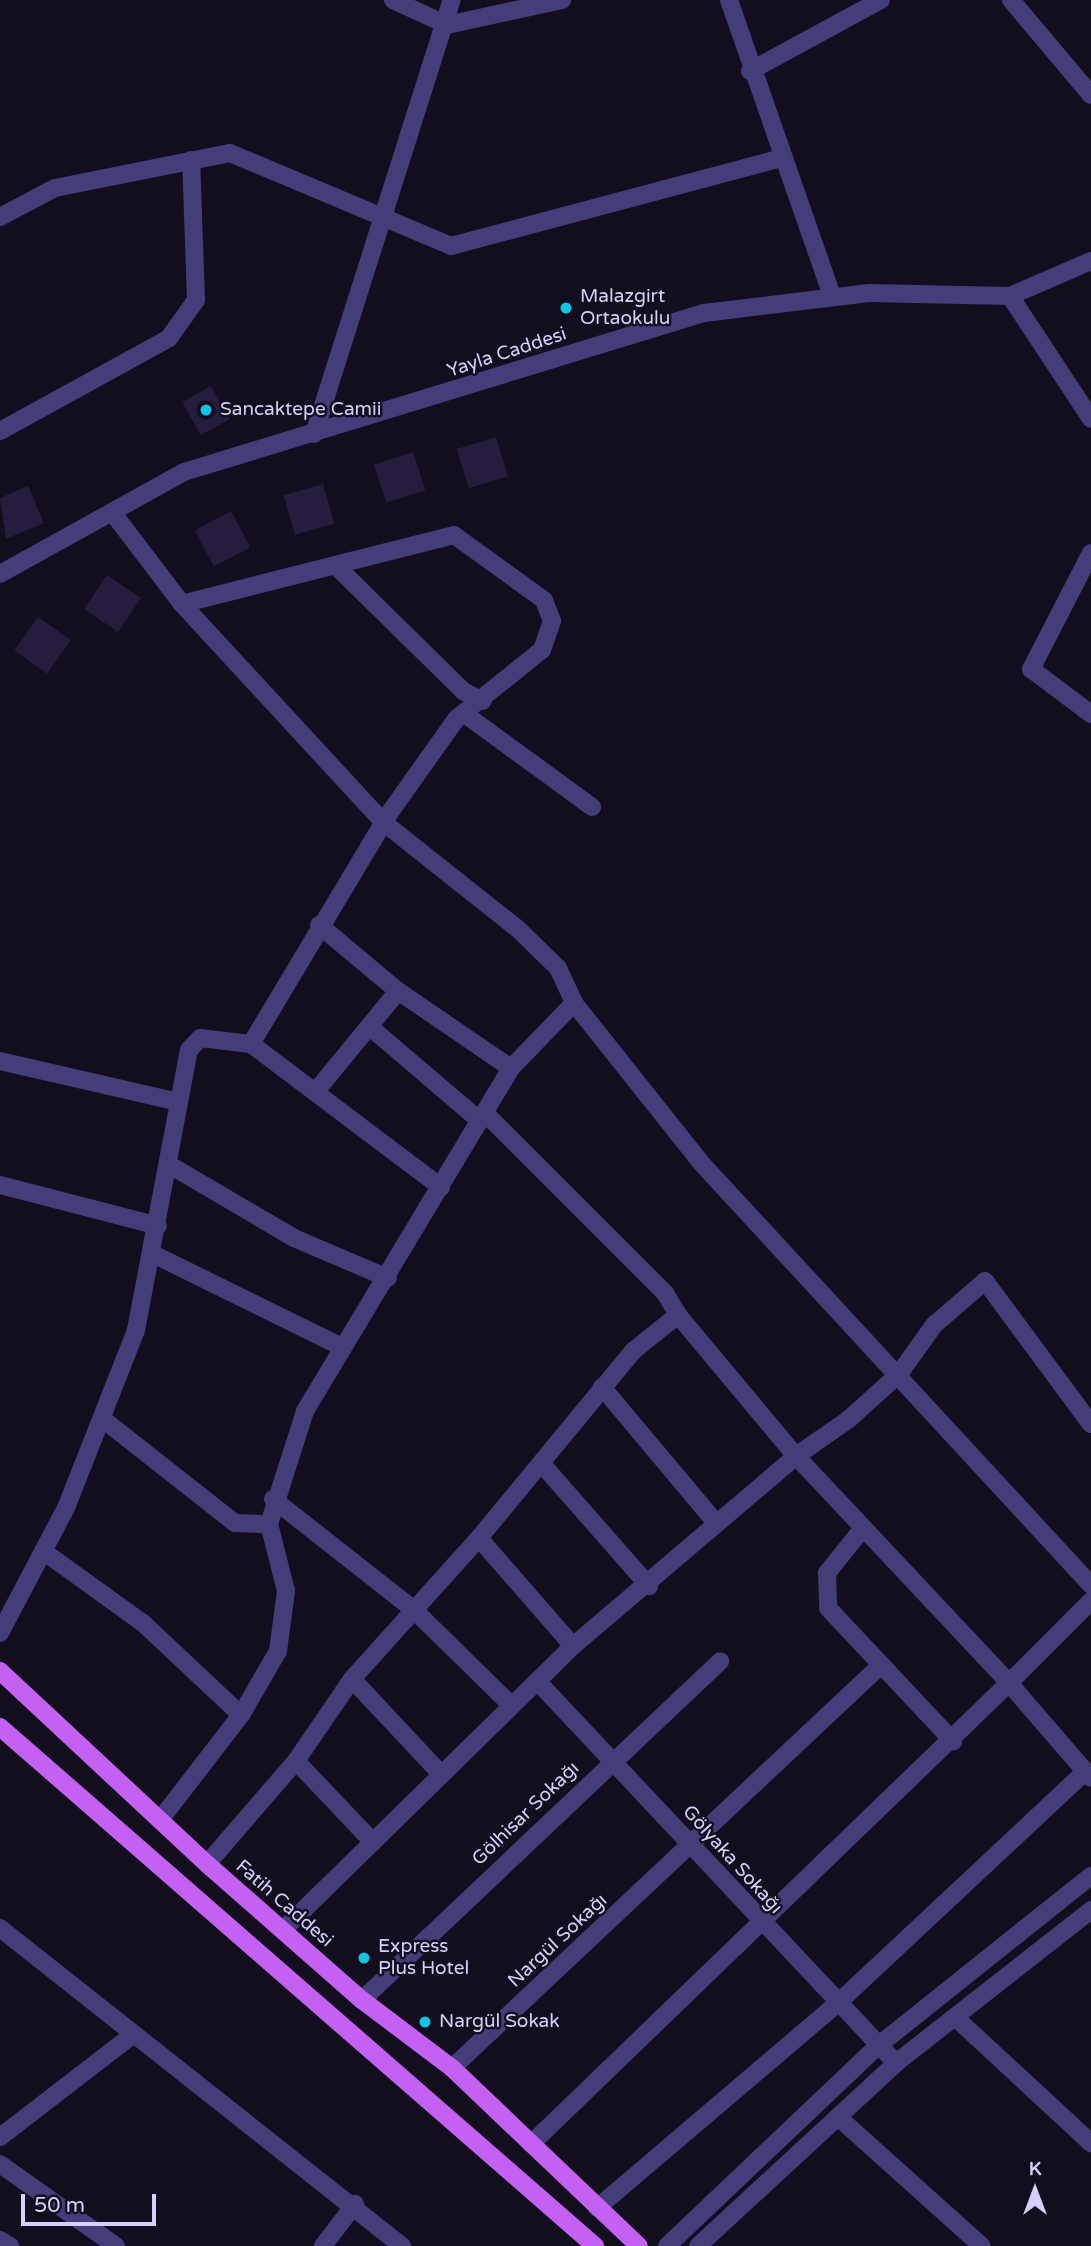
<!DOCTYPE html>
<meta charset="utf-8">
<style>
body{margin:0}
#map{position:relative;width:1091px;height:2246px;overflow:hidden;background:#120e1e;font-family:"Varela Round",sans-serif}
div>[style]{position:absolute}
.building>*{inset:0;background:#251c3e;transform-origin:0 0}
.street>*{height:18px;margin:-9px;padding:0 9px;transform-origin:9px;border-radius:9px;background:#433d7a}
.primary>*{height:18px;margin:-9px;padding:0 9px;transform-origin:9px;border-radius:9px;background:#c460f2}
.dots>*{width:19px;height:19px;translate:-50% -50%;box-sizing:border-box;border:4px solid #120e1e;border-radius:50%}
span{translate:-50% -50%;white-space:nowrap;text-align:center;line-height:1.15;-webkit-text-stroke:5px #120e1e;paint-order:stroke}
.poi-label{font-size:19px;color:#d7cffb}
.left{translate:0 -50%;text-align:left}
.street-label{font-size:19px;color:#d7cffb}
.north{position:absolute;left:1000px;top:2155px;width:70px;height:70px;-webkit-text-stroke:5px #120e1e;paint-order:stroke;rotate:0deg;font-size:19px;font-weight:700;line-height:28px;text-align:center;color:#d7cffb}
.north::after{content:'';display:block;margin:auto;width:24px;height:32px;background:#d7cffb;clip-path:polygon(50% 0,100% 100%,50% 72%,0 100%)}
.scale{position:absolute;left:21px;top:2194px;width:135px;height:32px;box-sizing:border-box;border:4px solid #d7cffb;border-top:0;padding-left:9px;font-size:21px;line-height:24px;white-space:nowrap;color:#d7cffb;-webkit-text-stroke:5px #120e1e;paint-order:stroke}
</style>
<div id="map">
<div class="building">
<i style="left:211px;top:386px;width:38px;height:33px;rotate:61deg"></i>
<i style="left:496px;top:437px;width:41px;height:41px;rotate:73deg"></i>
<i style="left:413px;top:452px;width:40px;height:41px;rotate:72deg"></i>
<i style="left:323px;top:484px;width:41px;height:41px;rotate:74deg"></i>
<i style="clip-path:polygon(28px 486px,44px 523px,6px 539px,0 498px)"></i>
<i style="left:231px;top:511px;width:41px;height:41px;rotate:62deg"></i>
<i style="left:107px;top:575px;width:41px;height:41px;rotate:34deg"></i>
<i style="left:38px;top:617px;width:40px;height:41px;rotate:35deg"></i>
</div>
<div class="street">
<i style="left:393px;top:0;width:60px;rotate:24.8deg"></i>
<i style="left:447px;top:25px;width:118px;rotate:-12.3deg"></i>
<i style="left:729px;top:0;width:313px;rotate:70.8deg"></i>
<i style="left:1011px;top:0;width:124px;rotate:49.9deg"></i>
<i style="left:750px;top:71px;width:149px;rotate:-28.5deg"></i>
<i style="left:0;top:217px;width:62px;rotate:-27.8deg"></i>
<i style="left:55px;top:188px;width:178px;rotate:-11.3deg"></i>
<i style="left:230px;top:153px;width:240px;rotate:22.8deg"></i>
<i style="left:451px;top:246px;width:342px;rotate:-14.9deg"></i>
<i style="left:1010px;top:296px;width:147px;rotate:56.6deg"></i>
<i style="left:0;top:431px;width:193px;rotate:-28.8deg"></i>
<i style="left:169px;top:338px;width:47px;rotate:-54.6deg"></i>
<i style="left:196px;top:300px;width:140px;rotate:-92deg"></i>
<i style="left:314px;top:434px;width:455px;rotate:-72.4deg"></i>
<i style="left:112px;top:512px;width:116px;rotate:52.7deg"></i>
<i style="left:182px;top:604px;width:297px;rotate:47.3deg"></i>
<i style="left:383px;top:822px;width:172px;rotate:38.4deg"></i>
<i style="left:518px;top:929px;width:56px;rotate:44.3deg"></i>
<i style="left:558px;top:968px;width:38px;rotate:65deg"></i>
<i style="left:574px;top:1003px;width:207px;rotate:51.5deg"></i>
<i style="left:703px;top:1165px;width:572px;rotate:47.27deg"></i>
<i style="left:1091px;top:553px;width:131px;rotate:117.3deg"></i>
<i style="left:1031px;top:669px;width:75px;rotate:36.9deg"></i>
<i style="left:335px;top:565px;width:180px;rotate:44.5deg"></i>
<i style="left:463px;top:691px;width:22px;rotate:27deg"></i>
<i style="left:0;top:574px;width:210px;rotate:-29deg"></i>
<i style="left:184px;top:472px;width:544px;rotate:-17deg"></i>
<i style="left:704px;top:313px;width:166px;rotate:-6.9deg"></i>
<i style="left:869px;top:293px;width:141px;rotate:1.2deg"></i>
<i style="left:1010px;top:296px;width:88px;rotate:-23.4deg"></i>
<i style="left:466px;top:715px;width:156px;rotate:36.1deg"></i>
<i style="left:319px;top:925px;width:103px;rotate:39.9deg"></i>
<i style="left:398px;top:991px;width:137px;rotate:34.3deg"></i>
<i style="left:370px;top:1027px;width:145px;rotate:40.5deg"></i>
<i style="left:251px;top:1044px;width:238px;rotate:37deg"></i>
<i style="left:0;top:1061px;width:180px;rotate:12.9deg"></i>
<i style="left:316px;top:1091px;width:129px;rotate:-50.6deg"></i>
<i style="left:485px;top:1113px;width:255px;rotate:45deg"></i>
<i style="left:665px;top:1293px;width:26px;rotate:59deg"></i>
<i style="left:168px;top:1164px;width:146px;rotate:30.4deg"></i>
<i style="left:294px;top:1238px;width:102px;rotate:23.1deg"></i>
<i style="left:0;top:1185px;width:163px;rotate:14.5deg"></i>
<i style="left:153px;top:1254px;width:211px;rotate:26.2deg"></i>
<i style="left:602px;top:1387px;width:177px;rotate:50deg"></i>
<i style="left:104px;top:1420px;width:167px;rotate:38.2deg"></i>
<i style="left:235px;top:1523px;width:34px;rotate:2deg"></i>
<i style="left:541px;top:1463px;width:164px;rotate:48.7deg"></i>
<i style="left:273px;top:1499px;width:179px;rotate:38.2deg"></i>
<i style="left:414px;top:1610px;width:136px;rotate:44.4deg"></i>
<i style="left:863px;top:1528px;width:58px;rotate:128.7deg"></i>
<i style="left:827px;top:1573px;width:35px;rotate:88deg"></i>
<i style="left:828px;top:1608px;width:183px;rotate:46.8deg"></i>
<i style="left:479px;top:1538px;width:143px;rotate:49deg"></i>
<i style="left:43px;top:1551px;width:123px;rotate:35.8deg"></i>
<i style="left:143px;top:1623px;width:134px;rotate:43.2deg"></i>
<i style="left:0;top:1633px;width:141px;rotate:-62.2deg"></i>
<i style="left:66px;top:1508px;width:191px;rotate:-68.5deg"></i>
<i style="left:136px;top:1330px;width:285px;rotate:-79.3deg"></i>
<i style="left:189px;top:1050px;width:16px;rotate:-47deg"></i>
<i style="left:200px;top:1038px;width:51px;rotate:6.7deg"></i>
<i style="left:251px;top:1044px;width:267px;rotate:-59.1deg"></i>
<i style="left:388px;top:815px;width:119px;rotate:-54.6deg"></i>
<i style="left:457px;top:718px;width:109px;rotate:-38.7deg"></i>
<i style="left:542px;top:650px;width:31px;rotate:-71deg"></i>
<i style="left:552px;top:621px;width:22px;rotate:-111deg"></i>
<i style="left:544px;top:600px;width:111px;rotate:-144.2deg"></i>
<i style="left:454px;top:535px;width:281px;rotate:165.8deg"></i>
<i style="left:352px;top:1679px;width:129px;rotate:46.9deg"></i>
<i style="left:539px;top:1683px;width:521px;rotate:46.79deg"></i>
<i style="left:296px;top:1761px;width:112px;rotate:46.5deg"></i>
<i style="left:160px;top:1820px;width:133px;rotate:-52.4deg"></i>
<i style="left:241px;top:1715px;width:74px;rotate:-60deg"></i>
<i style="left:278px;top:1651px;width:61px;rotate:-82.4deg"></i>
<i style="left:286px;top:1591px;width:69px;rotate:-104.2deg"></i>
<i style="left:269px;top:1524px;width:119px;rotate:-72.3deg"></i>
<i style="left:305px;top:1411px;width:400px;rotate:-59deg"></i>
<i style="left:511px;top:1068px;width:91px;rotate:-45.9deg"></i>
<i style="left:207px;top:1864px;width:136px;rotate:-49.2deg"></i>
<i style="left:296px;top:1761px;width:99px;rotate:-55.7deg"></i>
<i style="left:352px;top:1679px;width:190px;rotate:-48deg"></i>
<i style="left:479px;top:1538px;width:242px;rotate:-50.5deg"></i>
<i style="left:633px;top:1351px;width:58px;rotate:-38.7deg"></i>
<i style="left:678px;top:1315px;width:184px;rotate:50.1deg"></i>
<i style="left:796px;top:1456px;width:311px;rotate:46.8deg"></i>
<i style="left:1009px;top:1683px;width:116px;rotate:-45deg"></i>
<i style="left:0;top:1928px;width:513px;rotate:38.35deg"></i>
<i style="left:283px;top:1930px;width:406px;rotate:-44.4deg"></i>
<i style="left:573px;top:1646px;width:293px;rotate:-40.4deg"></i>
<i style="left:796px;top:1456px;width:65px;rotate:-34.9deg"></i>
<i style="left:849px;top:1419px;width:67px;rotate:-42deg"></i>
<i style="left:899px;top:1374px;width:60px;rotate:-54.5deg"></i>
<i style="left:934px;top:1325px;width:67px;rotate:-40.8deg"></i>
<i style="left:985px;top:1281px;width:178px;rotate:53.5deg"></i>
<i style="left:362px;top:2000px;width:493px;rotate:-43.4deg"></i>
<i style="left:957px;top:2019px;width:183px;rotate:42.8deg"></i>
<i style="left:452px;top:2068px;width:589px;rotate:-43.21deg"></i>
<i style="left:838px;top:2117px;width:193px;rotate:41.9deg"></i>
<i style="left:0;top:2137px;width:165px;rotate:-37.6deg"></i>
<i style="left:531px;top:2144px;width:664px;rotate:-43.96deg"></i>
<i style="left:1009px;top:1683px;width:125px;rotate:49.2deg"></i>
<i style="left:0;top:2164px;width:142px;rotate:35.3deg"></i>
<i style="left:597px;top:2208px;width:318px;rotate:-40.4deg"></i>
<i style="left:839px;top:2002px;width:337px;rotate:-43.1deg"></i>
<i style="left:0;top:2240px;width:12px;rotate:31deg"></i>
<i style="left:323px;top:2246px;width:53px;rotate:-52.7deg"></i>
<i style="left:667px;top:2246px;width:292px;rotate:-43.5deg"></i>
<i style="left:879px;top:2045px;width:271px;rotate:-38.6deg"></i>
<i style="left:698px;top:2246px;width:270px;rotate:-42.7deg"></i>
<i style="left:896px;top:2063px;width:248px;rotate:-38.1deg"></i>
</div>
<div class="primary">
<i style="left:0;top:1671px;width:283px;rotate:43deg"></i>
<i style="left:207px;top:1864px;width:206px;rotate:41.3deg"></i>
<i style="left:362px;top:2000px;width:113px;rotate:37.1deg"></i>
<i style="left:452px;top:2068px;width:258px;rotate:43.6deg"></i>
<i style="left:0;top:1727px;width:790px;rotate:41.1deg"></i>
</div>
<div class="dots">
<i style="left:566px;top:308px;background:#13c1e3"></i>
<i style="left:206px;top:410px;background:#13c1e3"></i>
<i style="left:364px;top:1958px;background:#13c1e3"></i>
<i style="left:425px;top:2022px;background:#13c1e3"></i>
</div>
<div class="poi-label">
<span class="left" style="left:580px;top:308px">Malazgirt<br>Ortaokulu</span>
<span class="left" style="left:220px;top:410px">Sancaktepe Camii</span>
<span class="left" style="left:378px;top:1958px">Express<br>Plus Hotel</span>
<span class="left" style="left:439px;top:2022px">Nargül Sokak</span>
</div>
<div class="street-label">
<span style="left:507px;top:353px;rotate:-18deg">Yayla Caddesi</span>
<span style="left:526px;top:1814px;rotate:-44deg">Gölhisar Sokağı</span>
<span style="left:732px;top:1860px;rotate:48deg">Gölyaka Sokağı</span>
<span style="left:284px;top:1904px;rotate:41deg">Fatih Caddesi</span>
<span style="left:558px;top:1941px;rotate:-43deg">Nargül Sokağı</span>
</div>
<div class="north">K</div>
<div class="scale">50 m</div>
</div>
